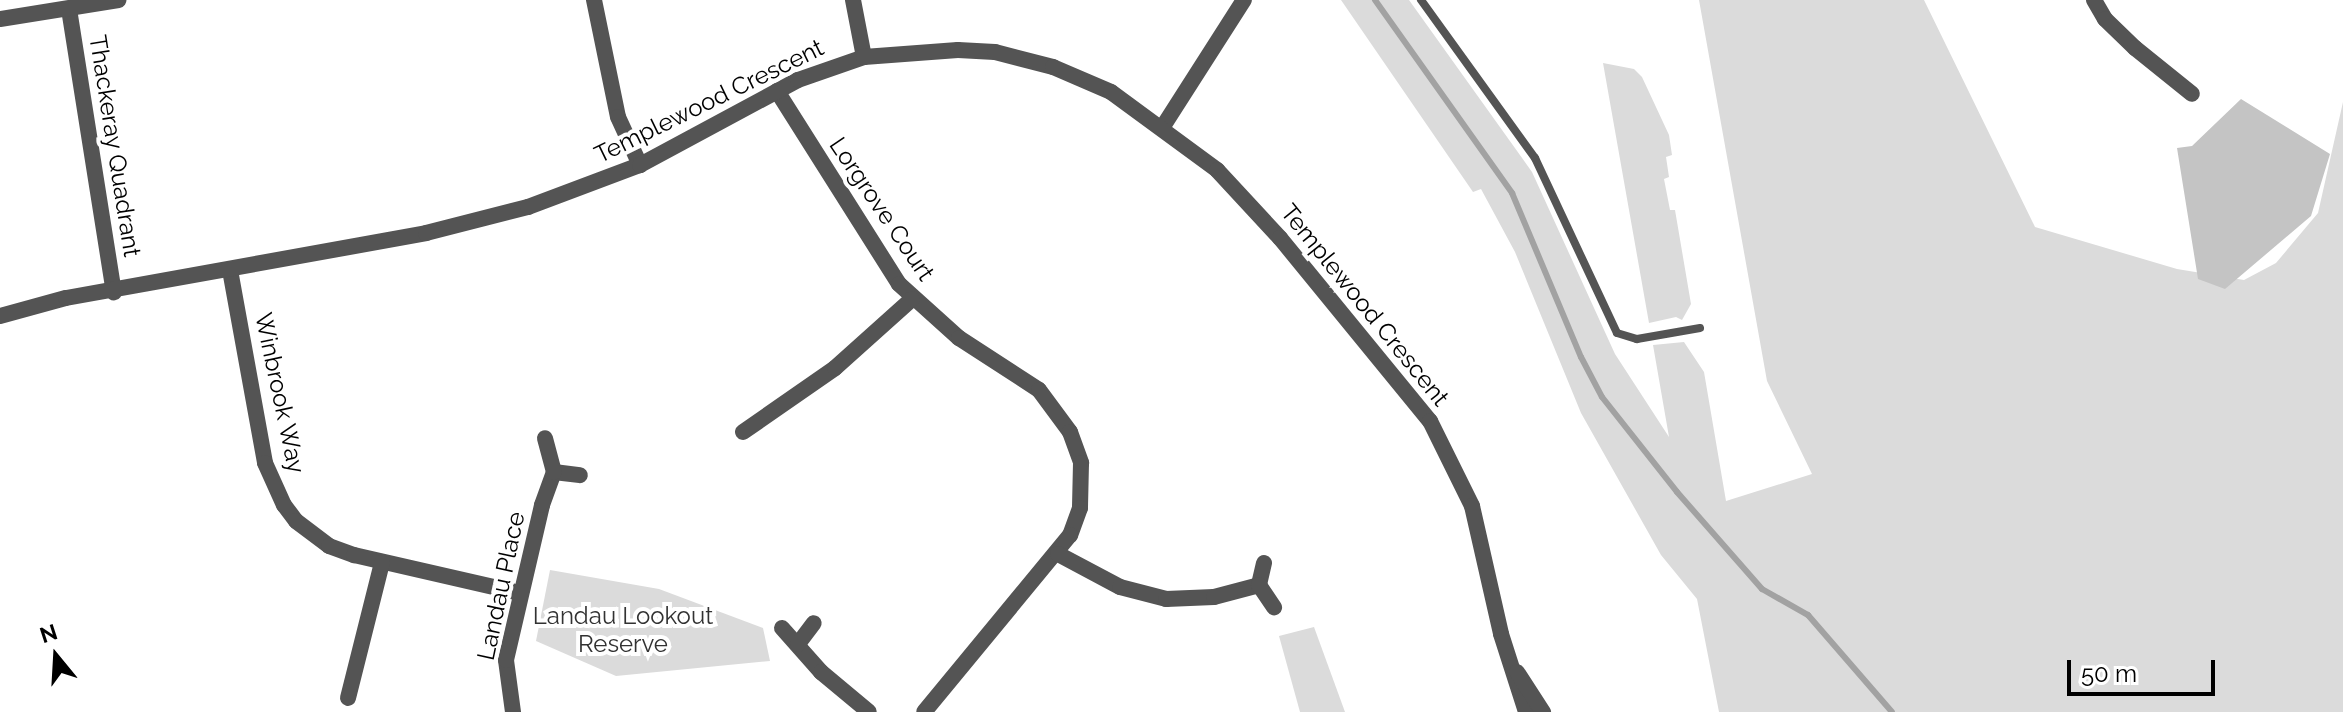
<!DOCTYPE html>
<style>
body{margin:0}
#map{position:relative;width:2343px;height:712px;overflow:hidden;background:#fff;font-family:Raleway,sans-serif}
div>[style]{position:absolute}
.green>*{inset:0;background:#dbdbdb}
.stream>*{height:6px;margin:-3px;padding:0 3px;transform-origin:3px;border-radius:3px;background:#a2a2a2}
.building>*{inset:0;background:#c4c4c4}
.service>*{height:8px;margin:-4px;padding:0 4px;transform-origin:4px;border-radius:4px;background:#545454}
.minor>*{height:16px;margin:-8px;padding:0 8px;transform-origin:8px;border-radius:8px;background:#545454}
span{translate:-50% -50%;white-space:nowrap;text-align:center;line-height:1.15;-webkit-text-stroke:8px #fff;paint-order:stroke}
.street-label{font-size:24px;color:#000}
.park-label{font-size:24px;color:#323232}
.north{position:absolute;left:16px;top:616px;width:80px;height:80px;-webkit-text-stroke:6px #fff;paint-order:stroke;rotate:342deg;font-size:22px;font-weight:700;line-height:32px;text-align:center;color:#000}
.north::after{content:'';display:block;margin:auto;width:28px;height:36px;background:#000;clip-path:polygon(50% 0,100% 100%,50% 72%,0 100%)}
.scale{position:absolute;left:2067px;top:660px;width:148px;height:36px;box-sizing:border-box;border:4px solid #000;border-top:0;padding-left:10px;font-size:24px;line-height:28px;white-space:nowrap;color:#000;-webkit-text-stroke:6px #fff;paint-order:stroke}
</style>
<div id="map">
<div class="green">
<i style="clip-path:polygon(1341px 0,1409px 0,1532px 172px,1615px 354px,1669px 437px,1653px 345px,1684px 342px,1704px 372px,1726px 501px,1812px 474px,1767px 381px,1699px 0,1924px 0,2035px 227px,2177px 269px,2244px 280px,2276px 263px,2318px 213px,2343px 102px,2343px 712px,1719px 712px,1697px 599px,1661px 555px,1581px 413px,1515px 252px,1481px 189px,1473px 192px)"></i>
<i style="clip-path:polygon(1603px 63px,1634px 69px,1642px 77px,1669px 135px,1672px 155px,1666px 157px,1669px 177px,1664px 179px,1670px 210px,1675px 210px,1691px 304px,1682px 320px,1676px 317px,1649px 323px)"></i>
<i style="clip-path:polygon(550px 570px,659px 589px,763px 628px,770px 661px,616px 676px,536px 641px)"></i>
<i style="clip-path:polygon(1314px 627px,1345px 712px,1300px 712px,1279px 636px)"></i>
</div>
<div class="stream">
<i style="left:1375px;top:0;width:237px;rotate:54.6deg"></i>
<i style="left:1512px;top:193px;width:178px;rotate:67.2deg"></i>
<i style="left:1581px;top:357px;width:45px;rotate:62.3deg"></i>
<i style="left:1602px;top:397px;width:121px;rotate:51.7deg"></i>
<i style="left:1677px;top:492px;width:129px;rotate:48.8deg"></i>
<i style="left:1762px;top:589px;width:53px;rotate:29.5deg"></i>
<i style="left:1808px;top:615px;width:128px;rotate:49.1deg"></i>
</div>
<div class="building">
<i style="clip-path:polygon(2241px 99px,2330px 154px,2311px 216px,2225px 289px,2198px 279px,2177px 148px,2192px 146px)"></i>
</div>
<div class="service">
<i style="left:1421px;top:0;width:195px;rotate:54.2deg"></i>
<i style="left:1535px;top:158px;width:193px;rotate:64.9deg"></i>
<i style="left:1617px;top:333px;width:21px;rotate:17deg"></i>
<i style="left:1637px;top:339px;width:64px;rotate:-9.9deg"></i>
</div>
<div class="minor">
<i style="left:594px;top:0;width:119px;rotate:78.4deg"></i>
<i style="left:618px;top:117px;width:53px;rotate:65.4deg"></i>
<i style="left:853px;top:0;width:58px;rotate:79.1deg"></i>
<i style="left:2094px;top:0;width:22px;rotate:60deg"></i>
<i style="left:2105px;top:19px;width:42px;rotate:44deg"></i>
<i style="left:2135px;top:48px;width:73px;rotate:38.9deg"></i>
<i style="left:69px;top:9px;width:287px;rotate:81deg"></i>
<i style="left:0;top:19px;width:120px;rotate:-9.1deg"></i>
<i style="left:777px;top:91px;width:228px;rotate:57.7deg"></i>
<i style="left:899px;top:284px;width:81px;rotate:42deg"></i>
<i style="left:959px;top:338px;width:95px;rotate:33deg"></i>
<i style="left:1039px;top:390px;width:52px;rotate:53.6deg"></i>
<i style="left:1070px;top:432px;width:33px;rotate:70deg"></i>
<i style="left:1081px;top:463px;width:45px;rotate:91.3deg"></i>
<i style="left:1080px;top:508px;width:29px;rotate:110deg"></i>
<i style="left:1070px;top:535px;width:229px;rotate:129.5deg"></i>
<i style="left:1162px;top:128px;width:152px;rotate:-57.4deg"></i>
<i style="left:230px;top:270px;width:196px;rotate:79.7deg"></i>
<i style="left:265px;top:463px;width:46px;rotate:65.7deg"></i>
<i style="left:284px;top:505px;width:20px;rotate:53deg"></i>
<i style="left:296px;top:521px;width:41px;rotate:37.1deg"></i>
<i style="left:329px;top:546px;width:27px;rotate:20deg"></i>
<i style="left:354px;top:555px;width:170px;rotate:12.9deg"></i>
<i style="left:0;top:316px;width:68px;rotate:-15.3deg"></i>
<i style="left:66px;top:298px;width:366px;rotate:-10.2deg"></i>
<i style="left:426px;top:233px;width:105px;rotate:-14.3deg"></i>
<i style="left:528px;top:207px;width:120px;rotate:-20.6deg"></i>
<i style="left:640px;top:165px;width:179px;rotate:-28.3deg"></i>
<i style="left:798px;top:80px;width:70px;rotate:-19.2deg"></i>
<i style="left:864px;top:57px;width:94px;rotate:-4.3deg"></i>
<i style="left:958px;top:50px;width:37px;rotate:3deg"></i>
<i style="left:995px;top:52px;width:60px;rotate:14.5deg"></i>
<i style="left:1053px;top:67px;width:63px;rotate:23.3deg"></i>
<i style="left:1111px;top:92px;width:132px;rotate:36.3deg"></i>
<i style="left:1217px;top:170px;width:93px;rotate:47.2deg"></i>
<i style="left:1280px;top:238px;width:237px;rotate:50.7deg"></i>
<i style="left:1430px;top:421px;width:95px;rotate:63.7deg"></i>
<i style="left:1472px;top:506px;width:131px;rotate:77.2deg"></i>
<i style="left:1501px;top:634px;width:82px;rotate:72.2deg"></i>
<i style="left:743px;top:432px;width:112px;rotate:-34.8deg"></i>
<i style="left:835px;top:368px;width:103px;rotate:-41.9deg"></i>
<i style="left:554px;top:472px;width:26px;rotate:7deg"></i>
<i style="left:1058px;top:554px;width:70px;rotate:28deg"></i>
<i style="left:1120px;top:587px;width:48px;rotate:14.6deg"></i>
<i style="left:1166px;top:599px;width:48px;rotate:-2.4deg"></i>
<i style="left:1214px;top:597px;width:47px;rotate:-14.9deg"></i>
<i style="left:1264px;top:563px;width:23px;rotate:103deg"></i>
<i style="left:1259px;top:585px;width:27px;rotate:56deg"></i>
<i style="left:782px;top:628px;width:59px;rotate:48.4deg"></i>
<i style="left:821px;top:672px;width:62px;rotate:39.8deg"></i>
<i style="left:798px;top:644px;width:26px;rotate:-53deg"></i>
<i style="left:1517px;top:672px;width:48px;rotate:57deg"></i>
<i style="left:348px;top:698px;width:139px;rotate:-75.9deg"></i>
<i style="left:513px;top:712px;width:52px;rotate:-97.7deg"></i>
<i style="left:506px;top:660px;width:159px;rotate:-76.9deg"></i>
<i style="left:542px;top:505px;width:35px;rotate:-70deg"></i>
<i style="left:554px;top:472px;width:35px;rotate:-105deg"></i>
</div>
<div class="street-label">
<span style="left:709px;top:101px;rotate:-26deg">Templewood Crescent</span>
<span style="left:115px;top:146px;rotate:81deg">Thackeray Quadrant</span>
<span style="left:882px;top:209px;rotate:56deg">Lorgrove Court</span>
<span style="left:1365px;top:305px;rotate:51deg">Templewood Crescent</span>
<span style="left:280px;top:393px;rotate:78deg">Winbrook Way</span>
<span style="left:501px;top:586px;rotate:-78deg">Landau Place</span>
</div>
<div class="park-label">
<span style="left:623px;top:630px">Landau Lookout<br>Reserve</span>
</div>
<div class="north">N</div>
<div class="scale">50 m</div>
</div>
